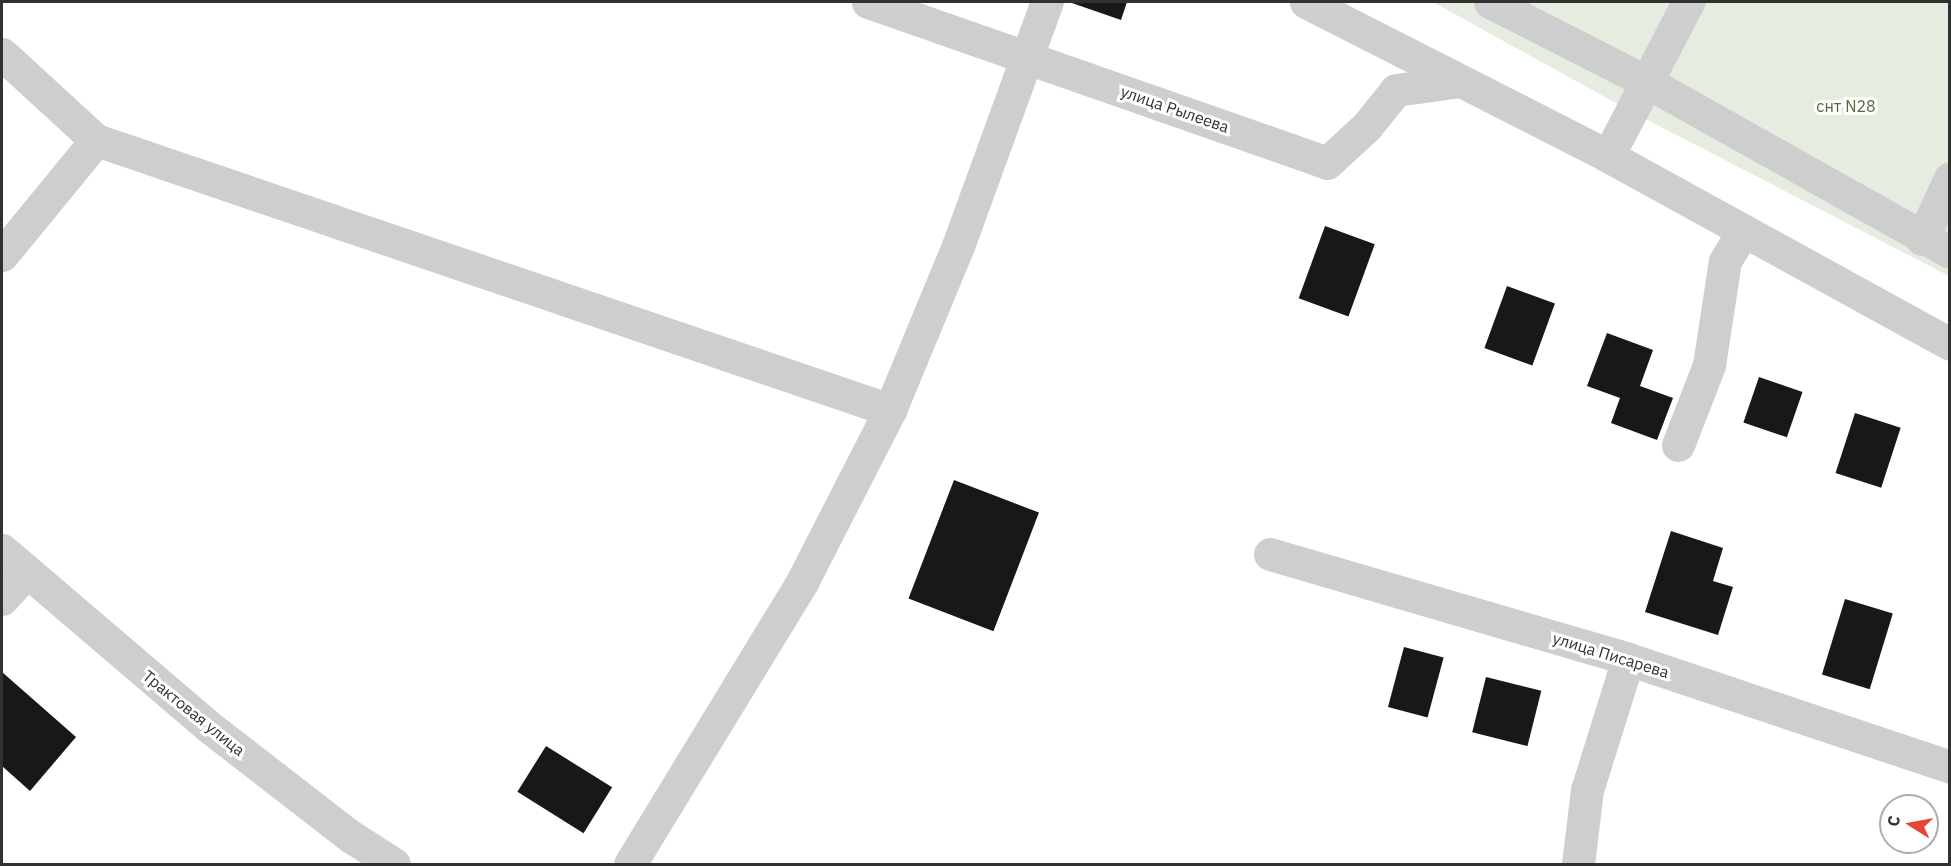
<!DOCTYPE html>
<meta charset="utf-8">
<style>
body{margin:0}
#map{position:relative;width:1951px;height:866px;overflow:hidden;background:#fff;font-family:"IBM Plex Sans",sans-serif}
div>[style]{position:absolute}
.green>*{inset:0;background:#e4eddf}
.building>*{inset:0;background:#181818;transform-origin:0 0}
.minor>*{height:33px;margin:-16.5px;padding:0 16.5px;transform-origin:16.5px;border-radius:16.5px;background:#cecece}
span{translate:-50% -50%;white-space:nowrap;text-align:center;line-height:1.15;-webkit-text-stroke:6px #fff;paint-order:stroke}
.park-label{font-size:16px;color:#4c6c3e}
.street-label{font-size:16px;color:#313131}
.frame{position:absolute;inset:0;border:3px solid #313131;pointer-events:none}
.north{position:absolute;left:1879px;top:794px;width:60px;height:60px;box-sizing:border-box;background:#fff;border:2px solid #adadad;border-radius:50%;rotate:281deg;font-size:16px;font-weight:700;line-height:24px;text-align:center;color:#313131}
.north::after{content:'';display:block;margin:auto;width:21px;height:27px;background:#e34738;clip-path:polygon(50% 0,100% 100%,50% 72%,0 100%)}
</style>
<div id="map">
<div class="green">
<i style="clip-path:polygon(1433px 2px,1949px 2px,1949px 276px,1632px 112px)"></i>
</div>
<div class="building">
<i style="clip-path:polygon(1069px 2px,1127px 2px,1121px 20px)"></i>
<i style="left:1325px;top:226px;width:53px;height:77px;rotate:20deg"></i>
<i style="left:1507px;top:286px;width:51px;height:66px;rotate:20deg"></i>
<i style="clip-path:polygon(1607px 333px,1653px 350px,1640px 386px,1673px 398px,1657px 440px,1611px 423px,1620px 398px,1587px 386px)"></i>
<i style="left:1759px;top:377px;width:46px;height:48px;rotate:19deg"></i>
<i style="left:1855px;top:413px;width:48px;height:63px;rotate:18deg"></i>
<i style="left:954px;top:480px;width:91px;height:127px;rotate:21deg"></i>
<i style="clip-path:polygon(1671px 531px,1723px 548px,1713px 581px,1733px 587px,1718px 635px,1645px 612px)"></i>
<i style="left:1845px;top:599px;width:50px;height:79px;rotate:17deg"></i>
<i style="left:1404px;top:647px;width:41px;height:62px;rotate:15deg"></i>
<i style="clip-path:polygon(2px 672px,76px 737px,30px 791px,2px 766px)"></i>
<i style="left:1486px;top:677px;width:57px;height:57px;rotate:14deg"></i>
<i style="left:546px;top:746px;width:78px;height:54px;rotate:32deg"></i>
</div>
<div class="minor">
<i style="left:868px;top:2px;width:486px;rotate:19.3deg"></i>
<i style="left:1327px;top:163px;width:54px;rotate:-42.8deg"></i>
<i style="left:1367px;top:126px;width:46px;rotate:-51.1deg"></i>
<i style="left:1396px;top:90px;width:65px;rotate:-8deg"></i>
<i style="left:1306px;top:2px;width:339px;rotate:27deg"></i>
<i style="left:1608px;top:156px;width:390px;rotate:28.8deg"></i>
<i style="left:1490px;top:2px;width:176px;rotate:27deg"></i>
<i style="left:1647px;top:82px;width:347px;rotate:29.3deg"></i>
<i style="left:2px;top:54px;width:127px;rotate:42.5deg"></i>
<i style="left:1608px;top:156px;width:174px;rotate:-62.5deg"></i>
<i style="left:1922px;top:239px;width:67px;rotate:-65.3deg"></i>
<i style="left:2px;top:255px;width:149px;rotate:-50.7deg"></i>
<i style="left:96px;top:140px;width:839px;rotate:18.78deg"></i>
<i style="left:1678px;top:445px;width:86px;rotate:-68.8deg"></i>
<i style="left:1709px;top:365px;width:105px;rotate:-81.3deg"></i>
<i style="left:1725px;top:261px;width:33px;rotate:-59deg"></i>
<i style="left:2px;top:550px;width:271px;rotate:40.5deg"></i>
<i style="left:208px;top:726px;width:180px;rotate:37.8deg"></i>
<i style="left:350px;top:836px;width:52px;rotate:32.5deg"></i>
<i style="left:1270px;top:554px;width:373px;rotate:16.3deg"></i>
<i style="left:1628px;top:659px;width:340px;rotate:18.5deg"></i>
<i style="left:2px;top:599px;width:36px;rotate:-48deg"></i>
<i style="left:630px;top:864px;width:330px;rotate:-58.6deg"></i>
<i style="left:802px;top:582px;width:193px;rotate:-62.9deg"></i>
<i style="left:890px;top:410px;width:178px;rotate:-67.5deg"></i>
<i style="left:958px;top:246px;width:260px;rotate:-70deg"></i>
<i style="left:1578px;top:864px;width:75px;rotate:-83.1deg"></i>
<i style="left:1587px;top:790px;width:137px;rotate:-72.6deg"></i>
</div>
<div class="park-label">
<span style="left:1846px;top:106px">снт N28</span>
</div>
<div class="street-label">
<span style="left:1175px;top:109px;rotate:19deg">улица Рылеева</span>
<span style="left:1611px;top:655px;rotate:17deg">улица Писарева</span>
<span style="left:194px;top:713px;rotate:39deg">Трактовая улица</span>
</div>
<div class="frame"></div>
<div class="north">С</div>
</div>
